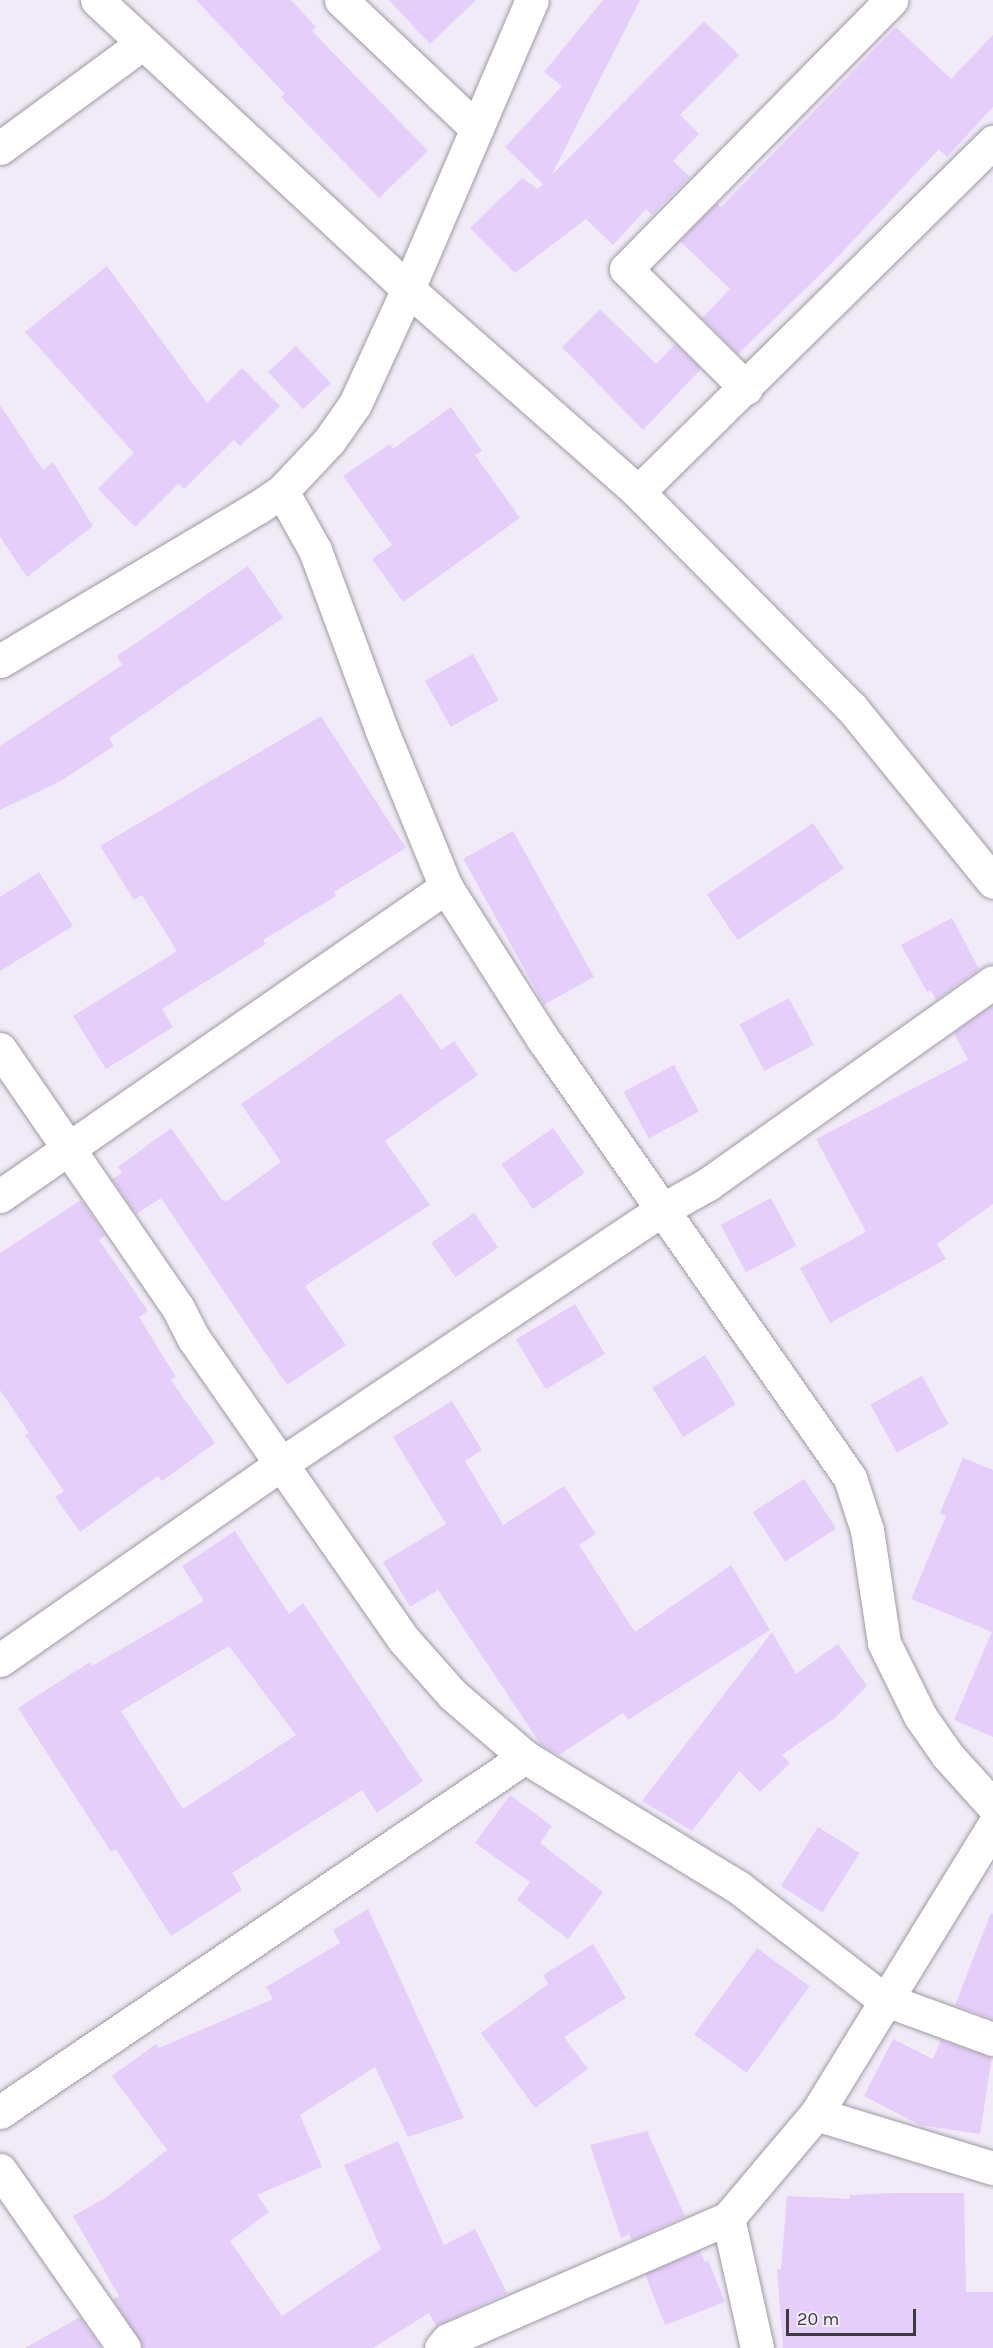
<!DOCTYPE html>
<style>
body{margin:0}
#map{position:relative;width:993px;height:2348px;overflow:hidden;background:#f1ebf7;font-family:Karla,sans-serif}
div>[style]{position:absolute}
.building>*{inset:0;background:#e6cefa;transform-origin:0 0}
.roads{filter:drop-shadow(0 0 2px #a09aa5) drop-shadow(0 0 2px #a09aa5)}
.minor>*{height:33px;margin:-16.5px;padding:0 16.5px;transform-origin:16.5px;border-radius:16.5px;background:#fff}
.tertiary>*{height:33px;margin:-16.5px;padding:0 16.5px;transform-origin:16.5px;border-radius:16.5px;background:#fff}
span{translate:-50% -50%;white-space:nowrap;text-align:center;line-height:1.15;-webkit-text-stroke:4.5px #f1ebf7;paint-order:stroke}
.scale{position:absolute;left:786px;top:2309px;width:130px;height:27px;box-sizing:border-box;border:3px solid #3e3b40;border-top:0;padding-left:8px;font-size:18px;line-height:21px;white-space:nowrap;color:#3e3b40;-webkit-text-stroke:4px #f1ebf7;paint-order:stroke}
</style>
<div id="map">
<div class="building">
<i style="clip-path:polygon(196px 0,291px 0,316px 27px,312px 31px,428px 151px,379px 198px,281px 97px,285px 94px)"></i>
<i style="clip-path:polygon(389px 0,476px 0,430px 44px)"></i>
<i style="clip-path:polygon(603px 0,640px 0,551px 176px,704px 21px,739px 55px,680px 115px,699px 134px,673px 161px,690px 177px,652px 215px,646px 209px,613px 245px,586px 219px,515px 273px,470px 228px,522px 178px,538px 189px,543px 184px,505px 147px,562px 86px,544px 72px)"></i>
<i style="clip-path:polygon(896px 27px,951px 79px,993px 35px,993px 107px,947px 157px,939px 149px,830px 265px,738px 354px,702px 318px,730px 289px,680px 241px,717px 203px,721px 207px)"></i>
<i style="clip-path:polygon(107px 266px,207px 403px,242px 368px,280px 406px,240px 446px,234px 440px,184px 489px,178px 484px,135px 527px,98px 489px,134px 453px,25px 332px)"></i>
<i style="clip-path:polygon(600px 309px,656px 364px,675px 344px,701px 369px,643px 430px,562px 347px)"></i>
<i style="left:296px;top:346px;width:51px;height:38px;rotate:47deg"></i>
<i style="clip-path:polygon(0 405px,43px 470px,53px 462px,93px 526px,27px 577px,0 537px)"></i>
<i style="clip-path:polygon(451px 407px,482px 451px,475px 455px,520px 518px,403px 602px,372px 559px,392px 545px,343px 476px,390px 444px,393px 449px)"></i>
<i style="clip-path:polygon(248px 566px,283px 618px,109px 738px,114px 746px,61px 781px,0 810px,0 746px,122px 665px,117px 656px)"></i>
<i style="left:473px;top:654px;width:53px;height:55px;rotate:61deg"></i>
<i style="clip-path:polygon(321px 716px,406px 848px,334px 892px,336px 896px,263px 940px,266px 944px,162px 1009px,173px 1027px,106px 1069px,73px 1016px,177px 951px,142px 895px,134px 900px,100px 846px)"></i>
<i style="left:813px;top:823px;width:55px;height:128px;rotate:56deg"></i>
<i style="left:513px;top:831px;width:167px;height:57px;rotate:61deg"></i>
<i style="clip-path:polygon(39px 872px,73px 926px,0 971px,0 897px)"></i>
<i style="clip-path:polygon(952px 918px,979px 969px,936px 1000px,931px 990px,927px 992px,901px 945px)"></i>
<i style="clip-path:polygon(401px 993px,441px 1050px,454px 1041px,478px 1075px,385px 1141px,430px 1205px,305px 1286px,346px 1345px,287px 1385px,161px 1198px,136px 1214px,112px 1179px,122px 1173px,118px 1167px,171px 1128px,222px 1200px,227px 1201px,281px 1162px,241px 1104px)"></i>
<i style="left:789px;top:998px;width:53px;height:56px;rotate:62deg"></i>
<i style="clip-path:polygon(993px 1005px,993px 1204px,937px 1244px,946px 1259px,830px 1323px,800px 1268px,866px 1232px,816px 1139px,968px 1060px,954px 1033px)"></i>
<i style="left:674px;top:1065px;width:53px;height:57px;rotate:62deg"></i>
<i style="left:553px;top:1128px;width:55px;height:63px;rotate:55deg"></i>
<i style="left:771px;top:1198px;width:54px;height:57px;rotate:62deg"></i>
<i style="clip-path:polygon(81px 1200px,105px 1235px,99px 1240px,148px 1311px,139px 1317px,176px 1377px,171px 1380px,215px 1443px,162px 1481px,158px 1476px,80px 1532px,55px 1497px,64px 1491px,25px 1435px,29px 1433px,0 1390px,0 1253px)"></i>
<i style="left:474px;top:1213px;width:42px;height:52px;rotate:55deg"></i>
<i style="left:575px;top:1304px;width:58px;height:69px;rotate:59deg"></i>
<i style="left:705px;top:1355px;width:58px;height:62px;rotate:58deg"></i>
<i style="left:922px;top:1376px;width:55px;height:59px;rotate:61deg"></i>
<i style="clip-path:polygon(452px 1401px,482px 1450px,465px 1461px,503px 1525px,564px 1486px,596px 1534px,579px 1545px,635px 1632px,731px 1565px,770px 1630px,628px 1720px,623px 1713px,559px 1755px,541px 1745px,438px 1590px,410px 1607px,383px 1562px,446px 1524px,393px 1437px)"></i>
<i style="clip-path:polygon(963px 1458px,993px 1470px,993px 1737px,954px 1720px,992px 1632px,911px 1599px,946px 1516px,940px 1513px)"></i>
<i style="left:804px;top:1479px;width:59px;height:61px;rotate:57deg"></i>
<i style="clip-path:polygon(evenodd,235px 1531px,289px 1614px,303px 1603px,423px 1781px,377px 1813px,362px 1790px,232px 1873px,242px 1890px,171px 1936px,116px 1849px,111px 1852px,18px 1708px,90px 1662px,92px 1666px,204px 1601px,182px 1566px,235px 1531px,229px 1646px,296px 1735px,183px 1809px,121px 1711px,229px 1646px)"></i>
<i style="clip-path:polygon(772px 1632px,796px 1674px,838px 1644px,867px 1686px,836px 1717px,782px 1755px,790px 1763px,760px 1792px,739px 1771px,692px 1831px,642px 1801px)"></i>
<i style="clip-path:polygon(510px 1795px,552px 1826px,540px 1843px,603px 1892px,568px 1939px,517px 1900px,530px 1882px,475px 1843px)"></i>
<i style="left:818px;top:1827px;width:49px;height:70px;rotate:32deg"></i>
<i style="clip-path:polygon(368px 1909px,464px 2118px,408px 2137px,375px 2067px,300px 2115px,322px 2167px,257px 2195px,269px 2212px,230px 2241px,282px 2316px,381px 2249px,344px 2165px,398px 2141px,444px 2245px,475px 2229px,507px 2293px,436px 2326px,429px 2313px,373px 2348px,142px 2348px,113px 2299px,119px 2296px,73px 2216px,107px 2197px,167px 2150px,112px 2076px,156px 2044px,159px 2048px,273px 1999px,266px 1987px,340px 1943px,333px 1930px)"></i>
<i style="clip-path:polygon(991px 1913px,993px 1914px,993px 2019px,955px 2005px)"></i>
<i style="clip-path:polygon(593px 1944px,626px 1998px,564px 2037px,588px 2069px,535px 2108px,481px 2033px,548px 1984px,543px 1975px)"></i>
<i style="left:757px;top:1948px;width:65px;height:107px;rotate:36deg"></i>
<i style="clip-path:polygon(893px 2039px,933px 2059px,941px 2040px,992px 2057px,980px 2134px,920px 2125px,864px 2096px)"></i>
<i style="clip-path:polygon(647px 2131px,685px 2216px,632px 2240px,629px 2234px,621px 2238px,590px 2145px)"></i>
<i style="clip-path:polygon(894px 2193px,964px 2193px,966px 2292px,993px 2292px,993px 2348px,783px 2348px,777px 2269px,781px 2269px,787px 2196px,850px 2199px,850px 2195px)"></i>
<i style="clip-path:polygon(700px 2251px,705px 2262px,708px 2260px,725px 2302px,665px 2325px,645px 2274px)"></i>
<i style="clip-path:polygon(80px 2317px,101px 2348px,25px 2348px)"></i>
</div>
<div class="roads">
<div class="minor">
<i style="left:341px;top:0;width:187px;rotate:43.5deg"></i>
<i style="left:0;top:148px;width:177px;rotate:-36.3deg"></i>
<i style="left:746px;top:388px;width:169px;rotate:-135.2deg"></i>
<i style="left:626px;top:269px;width:378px;rotate:-45.4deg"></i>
<i style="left:282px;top:491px;width:68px;rotate:60.8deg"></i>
<i style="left:315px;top:550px;width:193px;rotate:69.7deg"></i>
<i style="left:382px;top:731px;width:169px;rotate:67.7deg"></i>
<i style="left:446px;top:887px;width:180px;rotate:57.5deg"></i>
<i style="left:543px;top:1039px;width:536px;rotate:55.03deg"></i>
<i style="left:850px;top:1478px;width:55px;rotate:71.9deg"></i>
<i style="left:867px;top:1530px;width:114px;rotate:81.4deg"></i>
<i style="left:884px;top:1643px;width:81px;rotate:63.7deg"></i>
<i style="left:920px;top:1716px;width:49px;rotate:55deg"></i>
<i style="left:948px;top:1756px;width:67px;rotate:48deg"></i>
<i style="left:638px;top:492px;width:499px;rotate:-44.6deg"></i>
<i style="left:0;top:1049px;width:314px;rotate:55.5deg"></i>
<i style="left:178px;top:1308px;width:35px;rotate:63deg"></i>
<i style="left:194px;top:1339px;width:368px;rotate:55.1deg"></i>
<i style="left:405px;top:1641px;width:72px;rotate:48.4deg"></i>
<i style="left:453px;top:1695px;width:95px;rotate:40.7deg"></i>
<i style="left:525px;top:1757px;width:250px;rotate:31.4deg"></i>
<i style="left:738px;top:1887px;width:183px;rotate:37.7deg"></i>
<i style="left:883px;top:1999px;width:117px;rotate:20deg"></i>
<i style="left:0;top:1196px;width:543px;rotate:-34.72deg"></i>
<i style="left:0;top:1660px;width:344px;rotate:-34.9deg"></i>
<i style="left:282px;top:1463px;width:457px;rotate:-33.7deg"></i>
<i style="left:662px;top:1210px;width:53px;rotate:-29.5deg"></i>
<i style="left:708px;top:1184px;width:349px;rotate:-35.3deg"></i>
<i style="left:0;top:2112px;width:634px;rotate:-34.07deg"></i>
<i style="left:816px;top:2114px;width:185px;rotate:17deg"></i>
<i style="left:0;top:2170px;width:217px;rotate:55.1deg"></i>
<i style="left:728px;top:2218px;width:133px;rotate:77.4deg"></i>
<i style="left:441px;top:2348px;width:11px;rotate:-49deg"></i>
<i style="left:448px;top:2340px;width:305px;rotate:-23.5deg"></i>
<i style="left:728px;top:2218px;width:136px;rotate:-49.8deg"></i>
<i style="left:816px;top:2114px;width:338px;rotate:-58.4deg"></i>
</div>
<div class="tertiary">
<i style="left:97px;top:0;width:425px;rotate:42.9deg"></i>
<i style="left:408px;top:289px;width:307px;rotate:41.4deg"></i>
<i style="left:638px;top:492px;width:303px;rotate:45.3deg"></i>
<i style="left:851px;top:707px;width:225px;rotate:50.9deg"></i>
<i style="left:0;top:661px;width:299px;rotate:-30.8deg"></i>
<i style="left:257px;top:508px;width:30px;rotate:-34deg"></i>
<i style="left:282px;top:491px;width:69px;rotate:-46.8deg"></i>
<i style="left:329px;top:441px;width:45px;rotate:-54.9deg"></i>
<i style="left:355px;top:404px;width:127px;rotate:-65.3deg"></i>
<i style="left:408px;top:289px;width:314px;rotate:-66.8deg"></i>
</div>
</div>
<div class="scale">20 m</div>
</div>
